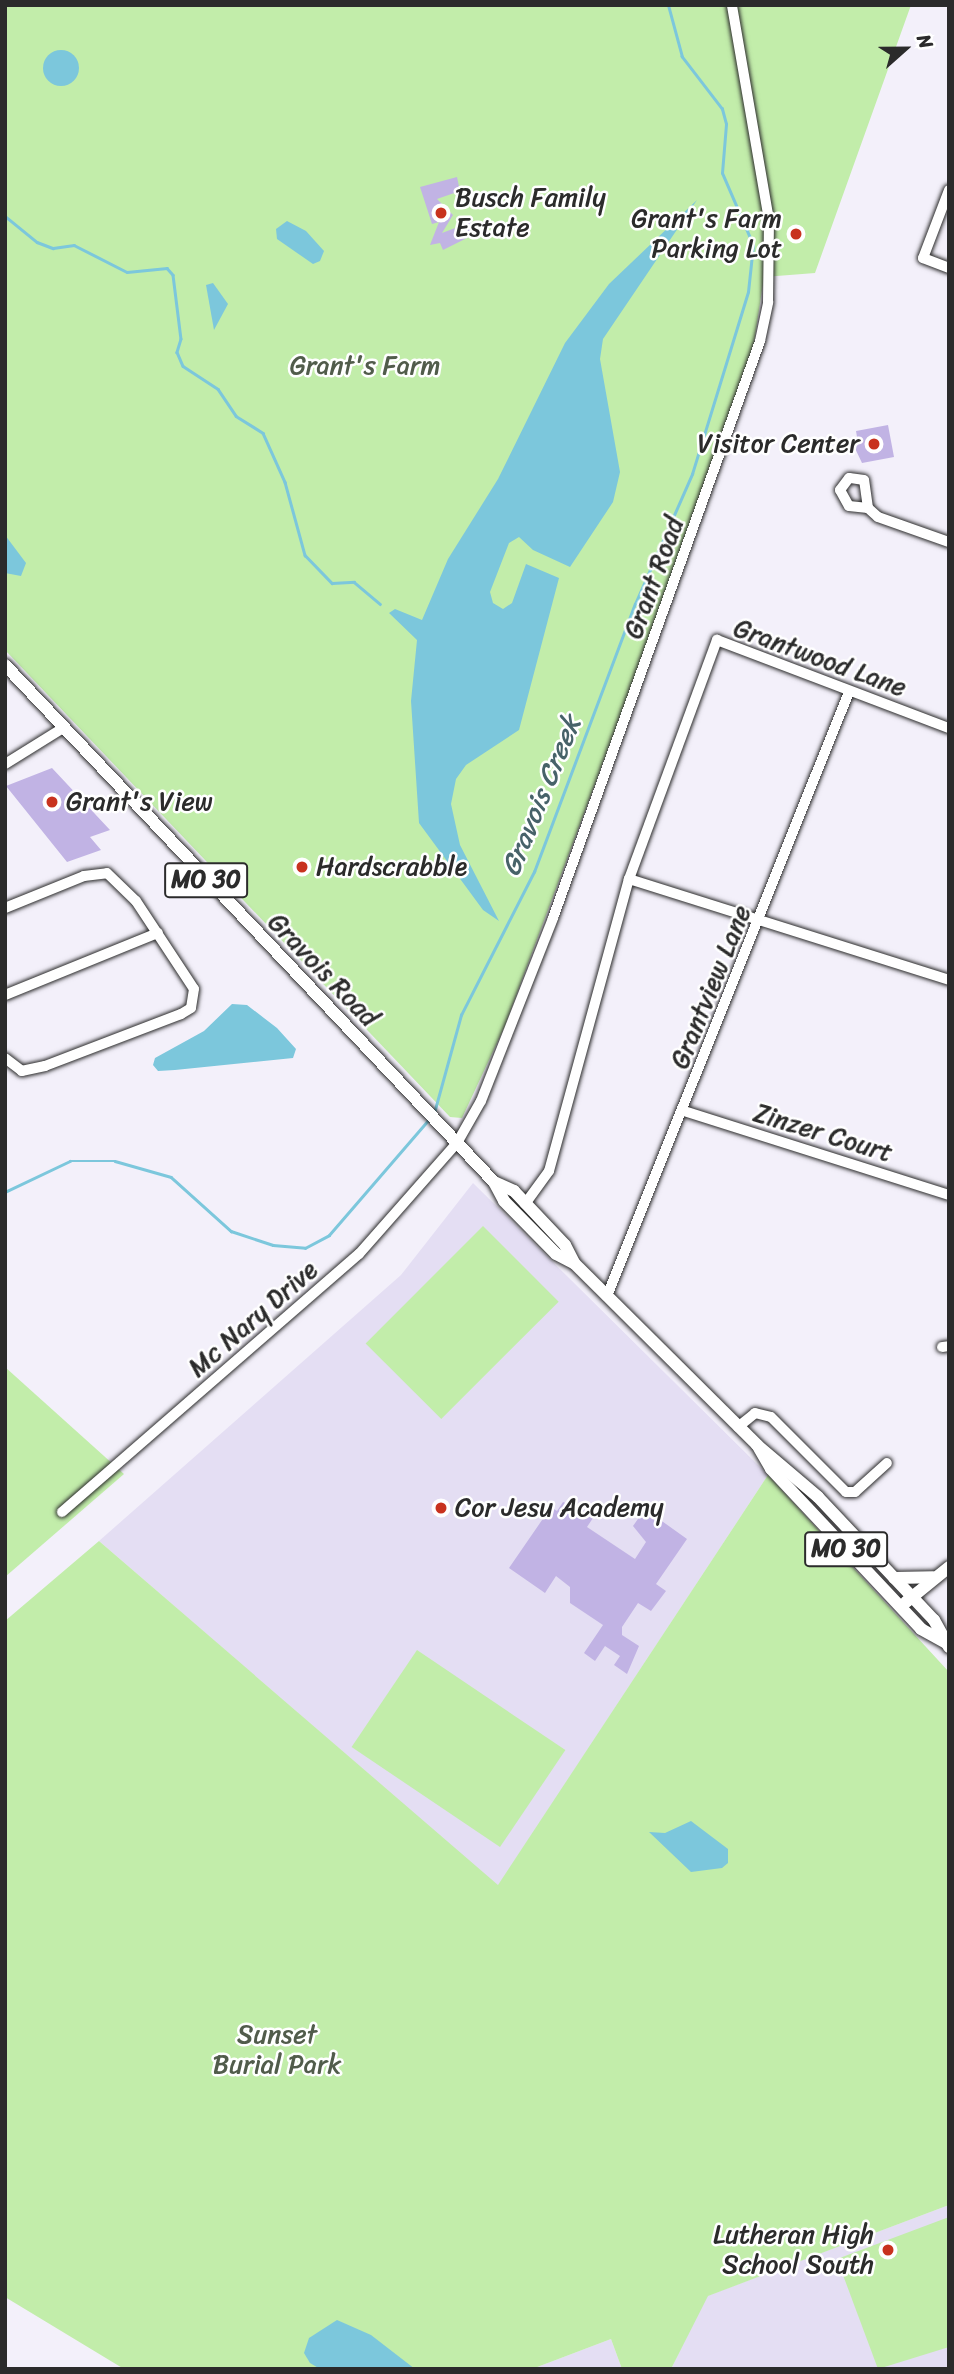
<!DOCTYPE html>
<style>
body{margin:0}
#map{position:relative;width:954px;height:2374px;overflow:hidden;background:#f3f0fa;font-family:Sriracha,sans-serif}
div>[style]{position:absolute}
.built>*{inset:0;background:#e4def3}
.green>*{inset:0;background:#c2edaa;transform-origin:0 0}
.water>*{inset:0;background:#7cc7dc}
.round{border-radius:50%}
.stream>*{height:2.5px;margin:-1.25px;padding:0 1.25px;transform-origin:1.25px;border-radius:1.25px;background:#7cc7dc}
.building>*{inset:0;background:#c1b3e4}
.roads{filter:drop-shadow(0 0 2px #2b2b2b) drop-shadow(0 0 2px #2b2b2b)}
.minor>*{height:10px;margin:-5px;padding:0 5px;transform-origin:5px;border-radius:5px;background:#fff}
.major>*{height:12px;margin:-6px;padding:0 6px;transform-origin:6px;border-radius:6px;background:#fff}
.dots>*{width:19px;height:19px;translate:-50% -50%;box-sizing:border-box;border:4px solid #fff;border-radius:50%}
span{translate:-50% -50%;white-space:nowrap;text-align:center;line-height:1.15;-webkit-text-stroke:5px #fff;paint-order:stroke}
.shield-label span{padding:2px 5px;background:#fff;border:2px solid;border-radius:5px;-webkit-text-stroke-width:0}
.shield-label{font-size:24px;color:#2b2b2b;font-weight:700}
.poi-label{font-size:26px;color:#2b2b2b}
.left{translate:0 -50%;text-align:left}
.right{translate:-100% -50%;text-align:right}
.park-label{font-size:26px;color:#515c4b}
.street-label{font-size:26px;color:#2b2b2b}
.water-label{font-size:28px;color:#476269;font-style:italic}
.frame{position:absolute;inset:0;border:7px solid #2b2b2b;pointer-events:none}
.north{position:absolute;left:870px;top:14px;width:70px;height:70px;-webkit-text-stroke:5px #fff;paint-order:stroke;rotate:69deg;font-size:19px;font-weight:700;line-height:28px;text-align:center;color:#2b2b2b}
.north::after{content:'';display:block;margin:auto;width:24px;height:32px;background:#2b2b2b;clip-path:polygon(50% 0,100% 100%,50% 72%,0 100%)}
</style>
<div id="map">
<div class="built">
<i style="clip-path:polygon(473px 1183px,768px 1475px,498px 1886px,99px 1541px,401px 1275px)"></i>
<i style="clip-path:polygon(949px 2205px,949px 2369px,671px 2369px,707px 2296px)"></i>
<i style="clip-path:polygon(611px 2339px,622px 2369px,532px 2369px)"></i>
</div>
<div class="green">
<i style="clip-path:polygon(5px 5px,911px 5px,815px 273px,764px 277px,754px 343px,670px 583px,504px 1028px,462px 1118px,450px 1117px,5px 650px)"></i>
<i style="left:483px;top:1226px;width:107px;height:166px;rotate:45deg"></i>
<i style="clip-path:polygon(5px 1367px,124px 1474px,5px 1577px)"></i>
<i style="clip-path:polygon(768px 1475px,949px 1672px,949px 2205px,708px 2296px,671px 2369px,622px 2369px,611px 2339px,532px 2369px,124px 2369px,5px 2297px,5px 1621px,99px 1541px,498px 1885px)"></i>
<i style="left:417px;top:1650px;width:179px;height:117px;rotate:34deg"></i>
<i style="clip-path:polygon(949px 2217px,949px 2347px,878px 2369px,837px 2259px)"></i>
</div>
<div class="water">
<i class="round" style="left:43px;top:50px;width:36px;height:36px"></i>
<i style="clip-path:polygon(697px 200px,603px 339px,600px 359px,620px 472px,613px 502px,570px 567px,533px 550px,519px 537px,509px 543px,490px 592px,493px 603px,503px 609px,512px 603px,526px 564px,559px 578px,519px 730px,466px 765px,456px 779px,451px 804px,460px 845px,499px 921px,483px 910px,419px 823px,411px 701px,417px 640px,389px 613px,395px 609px,422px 620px,448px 559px,498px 479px,565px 343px,609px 284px)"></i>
<i style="clip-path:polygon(287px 221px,306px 231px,324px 251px,320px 261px,313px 264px,277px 239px,276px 229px)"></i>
<i style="clip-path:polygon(213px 283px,228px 304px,214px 330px,206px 285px)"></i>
<i style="clip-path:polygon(5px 535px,26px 563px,21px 576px,5px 573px)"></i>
<i style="clip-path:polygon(232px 1004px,247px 1005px,277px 1028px,296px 1049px,293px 1058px,175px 1070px,158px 1071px,153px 1065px,155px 1058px,204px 1031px)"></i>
<i style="clip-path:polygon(691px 1821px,728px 1849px,728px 1863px,722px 1868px,691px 1872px,649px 1832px,665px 1833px)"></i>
<i style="clip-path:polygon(337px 2320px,371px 2335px,415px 2369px,320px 2369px,310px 2363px,304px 2353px,309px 2338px)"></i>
</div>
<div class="stream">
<i style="left:5px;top:216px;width:41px;rotate:39.1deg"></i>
<i style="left:37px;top:242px;width:17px;rotate:21deg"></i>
<i style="left:53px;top:248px;width:21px;rotate:-8deg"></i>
<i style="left:74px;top:245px;width:59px;rotate:27deg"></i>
<i style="left:127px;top:272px;width:40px;rotate:-5.7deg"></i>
<i style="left:167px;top:268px;width:9px;rotate:49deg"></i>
<i style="left:173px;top:275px;width:64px;rotate:82.9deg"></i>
<i style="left:181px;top:339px;width:14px;rotate:107deg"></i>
<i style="left:177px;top:352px;width:15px;rotate:67deg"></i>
<i style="left:183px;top:366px;width:42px;rotate:33.3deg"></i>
<i style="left:218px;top:389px;width:32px;rotate:56deg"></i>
<i style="left:236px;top:416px;width:32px;rotate:32deg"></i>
<i style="left:263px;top:433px;width:54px;rotate:65.8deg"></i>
<i style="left:285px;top:482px;width:76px;rotate:74.7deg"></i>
<i style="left:305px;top:555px;width:39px;rotate:46deg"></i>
<i style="left:332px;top:583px;width:22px;rotate:-3deg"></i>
<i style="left:354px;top:582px;width:34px;rotate:40deg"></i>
<i style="left:434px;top:1113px;width:102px;rotate:-74.6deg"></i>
<i style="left:461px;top:1015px;width:161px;rotate:-63deg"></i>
<i style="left:534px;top:872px;width:286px;rotate:-69.4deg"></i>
<i style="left:635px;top:604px;width:142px;rotate:-66.3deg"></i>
<i style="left:692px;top:474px;width:190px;rotate:-72.9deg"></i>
<i style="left:748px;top:292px;width:47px;rotate:-83.9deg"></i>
<i style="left:753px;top:245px;width:78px;rotate:-113.3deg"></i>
<i style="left:722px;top:173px;width:49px;rotate:-85.3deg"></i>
<i style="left:726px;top:124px;width:16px;rotate:-105deg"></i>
<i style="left:722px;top:109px;width:66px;rotate:-127.6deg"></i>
<i style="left:682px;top:57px;width:54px;rotate:-105.1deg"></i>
<i style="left:5px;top:1192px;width:72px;rotate:-25.5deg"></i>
<i style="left:70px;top:1161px;width:45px"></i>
<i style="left:115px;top:1161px;width:58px;rotate:15.9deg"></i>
<i style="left:171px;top:1177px;width:81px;rotate:42deg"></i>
<i style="left:231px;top:1231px;width:44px;rotate:18.4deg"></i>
<i style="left:273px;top:1245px;width:32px;rotate:5deg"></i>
<i style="left:305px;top:1248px;width:27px;rotate:-28deg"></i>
<i style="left:329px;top:1235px;width:155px;rotate:-49.2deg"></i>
</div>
<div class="building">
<i style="clip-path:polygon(457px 177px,460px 191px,437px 199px,453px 215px,442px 233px,471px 222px,475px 234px,443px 250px,440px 243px,430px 245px,439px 222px,432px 224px,420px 187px)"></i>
<i style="clip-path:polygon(888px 425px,894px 457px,862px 463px,853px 444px,858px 443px,856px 431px)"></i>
<i style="clip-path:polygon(52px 768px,110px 830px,90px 837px,101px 850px,67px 862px,6px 786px)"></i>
<i style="clip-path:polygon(563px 1502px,595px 1515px,587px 1527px,635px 1559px,646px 1542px,633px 1526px,645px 1509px,687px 1539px,656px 1584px,666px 1591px,651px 1611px,638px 1603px,622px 1627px,622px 1635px,639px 1646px,627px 1674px,614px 1665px,620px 1656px,605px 1646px,595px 1661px,584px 1653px,603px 1625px,570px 1603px,570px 1587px,556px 1576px,545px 1593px,509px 1568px,551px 1507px,557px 1511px)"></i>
</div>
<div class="roads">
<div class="minor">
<i style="left:949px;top:190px;width:73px;rotate:110.9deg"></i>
<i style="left:923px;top:258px;width:28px;rotate:21deg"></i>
<i style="left:868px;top:508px;width:28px;rotate:-98deg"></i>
<i style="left:864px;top:480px;width:15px;rotate:-172deg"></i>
<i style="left:849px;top:478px;width:15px;rotate:127deg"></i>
<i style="left:840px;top:490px;width:18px;rotate:61deg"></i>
<i style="left:849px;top:506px;width:19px;rotate:6deg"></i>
<i style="left:868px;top:508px;width:13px;rotate:42deg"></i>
<i style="left:878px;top:517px;width:75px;rotate:19.4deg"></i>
<i style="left:5px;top:764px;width:68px;rotate:-31.8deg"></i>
<i style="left:629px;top:879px;width:336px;rotate:17.5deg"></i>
<i style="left:5px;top:908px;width:85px;rotate:-22.1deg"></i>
<i style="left:84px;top:876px;width:23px;rotate:-7deg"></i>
<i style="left:107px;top:873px;width:40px;rotate:44deg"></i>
<i style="left:136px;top:901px;width:105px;rotate:56.6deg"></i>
<i style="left:194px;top:989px;width:19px;rotate:99deg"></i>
<i style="left:191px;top:1008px;width:12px;rotate:149deg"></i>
<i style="left:181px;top:1014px;width:146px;rotate:159.1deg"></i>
<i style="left:45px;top:1066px;width:24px;rotate:168deg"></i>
<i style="left:22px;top:1071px;width:21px;rotate:-143deg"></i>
<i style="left:5px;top:995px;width:165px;rotate:-22.1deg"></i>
<i style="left:684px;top:1111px;width:278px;rotate:17.6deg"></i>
<i style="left:525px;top:1204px;width:41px;rotate:-54deg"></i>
<i style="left:549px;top:1171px;width:303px;rotate:-74.7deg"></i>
<i style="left:629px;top:879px;width:255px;rotate:-69.8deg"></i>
<i style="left:717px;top:640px;width:248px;rotate:20.8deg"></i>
<i style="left:607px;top:1296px;width:651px;rotate:-68.17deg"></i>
<i style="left:942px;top:1347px;width:7px;rotate:-8deg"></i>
<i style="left:738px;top:1427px;width:22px;rotate:-39deg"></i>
<i style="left:755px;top:1413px;width:16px;rotate:14deg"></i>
<i style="left:771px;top:1417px;width:106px;rotate:45deg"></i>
<i style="left:846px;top:1492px;width:9px"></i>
<i style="left:855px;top:1492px;width:43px;rotate:-42.2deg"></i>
<i style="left:62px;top:1512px;width:393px;rotate:-41deg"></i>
<i style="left:359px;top:1254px;width:148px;rotate:-48.6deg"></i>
<i style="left:457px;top:1143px;width:48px;rotate:-60.3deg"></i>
<i style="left:481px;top:1101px;width:197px;rotate:-68.5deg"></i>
<i style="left:553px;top:918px;width:613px;rotate:-70.26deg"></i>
<i style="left:760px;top:341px;width:40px;rotate:-78deg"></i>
<i style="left:768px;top:302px;width:82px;rotate:-89.3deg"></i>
<i style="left:769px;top:220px;width:218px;rotate:-99.8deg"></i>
</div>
<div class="major">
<i style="left:5px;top:665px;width:712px;rotate:46.59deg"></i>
<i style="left:494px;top:1182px;width:21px;rotate:62deg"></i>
<i style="left:504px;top:1201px;width:74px;rotate:45.5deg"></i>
<i style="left:556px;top:1254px;width:20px;rotate:27deg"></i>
<i style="left:494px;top:1182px;width:22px;rotate:24deg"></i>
<i style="left:514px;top:1191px;width:74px;rotate:46.6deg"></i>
<i style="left:565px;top:1245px;width:20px;rotate:63deg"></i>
<i style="left:574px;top:1263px;width:258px;rotate:44.8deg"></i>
<i style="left:757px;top:1445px;width:80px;rotate:40.4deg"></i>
<i style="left:818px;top:1497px;width:169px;rotate:46.7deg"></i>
<i style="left:934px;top:1620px;width:31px;rotate:61deg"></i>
<i style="left:759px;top:1448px;width:24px;rotate:60deg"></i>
<i style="left:771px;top:1469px;width:219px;rotate:46.8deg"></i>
<i style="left:921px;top:1629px;width:29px;rotate:29deg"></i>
<i style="left:894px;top:1578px;width:39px;rotate:-1deg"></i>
<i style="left:906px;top:1602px;width:55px;rotate:-39.1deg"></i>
</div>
</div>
<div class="dots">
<i style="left:441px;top:213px;background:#c8321e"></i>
<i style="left:796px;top:234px;background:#c8321e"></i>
<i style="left:874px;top:444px;background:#c8321e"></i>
<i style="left:52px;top:802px;background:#c8321e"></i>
<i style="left:302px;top:867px;background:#c8321e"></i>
<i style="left:441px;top:1508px;background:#c8321e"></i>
<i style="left:888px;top:2250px;background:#c8321e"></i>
</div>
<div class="shield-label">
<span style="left:206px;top:880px">MO 30</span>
<span style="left:846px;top:1549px">MO 30</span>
</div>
<div class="poi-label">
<span class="left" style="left:455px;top:213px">Busch Family<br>Estate</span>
<span class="right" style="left:782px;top:234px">Grant's Farm<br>Parking Lot</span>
<span class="right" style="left:860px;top:444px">Visitor Center</span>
<span class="left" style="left:66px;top:802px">Grant's View</span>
<span class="left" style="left:316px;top:867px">Hardscrabble</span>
<span class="left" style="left:455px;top:1508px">Cor Jesu Academy</span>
<span class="right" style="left:874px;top:2250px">Lutheran High<br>School South</span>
</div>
<div class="park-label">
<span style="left:365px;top:366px">Grant's Farm</span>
<span style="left:277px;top:2050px">Sunset<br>Burial Park</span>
</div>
<div class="street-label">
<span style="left:654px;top:578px;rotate:-70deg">Grant Road</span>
<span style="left:820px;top:658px;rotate:20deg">Grantwood Lane</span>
<span style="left:323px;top:970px;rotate:46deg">Gravois Road</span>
<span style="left:711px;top:987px;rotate:-68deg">Grantview Lane</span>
<span style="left:823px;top:1133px;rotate:17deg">Zinzer Court</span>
<span style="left:253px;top:1319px;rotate:-41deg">Mc Nary Drive</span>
</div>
<div class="water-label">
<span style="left:541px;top:796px;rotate:-68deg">Gravois Creek</span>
</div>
<div class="frame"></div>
<div class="north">N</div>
</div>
